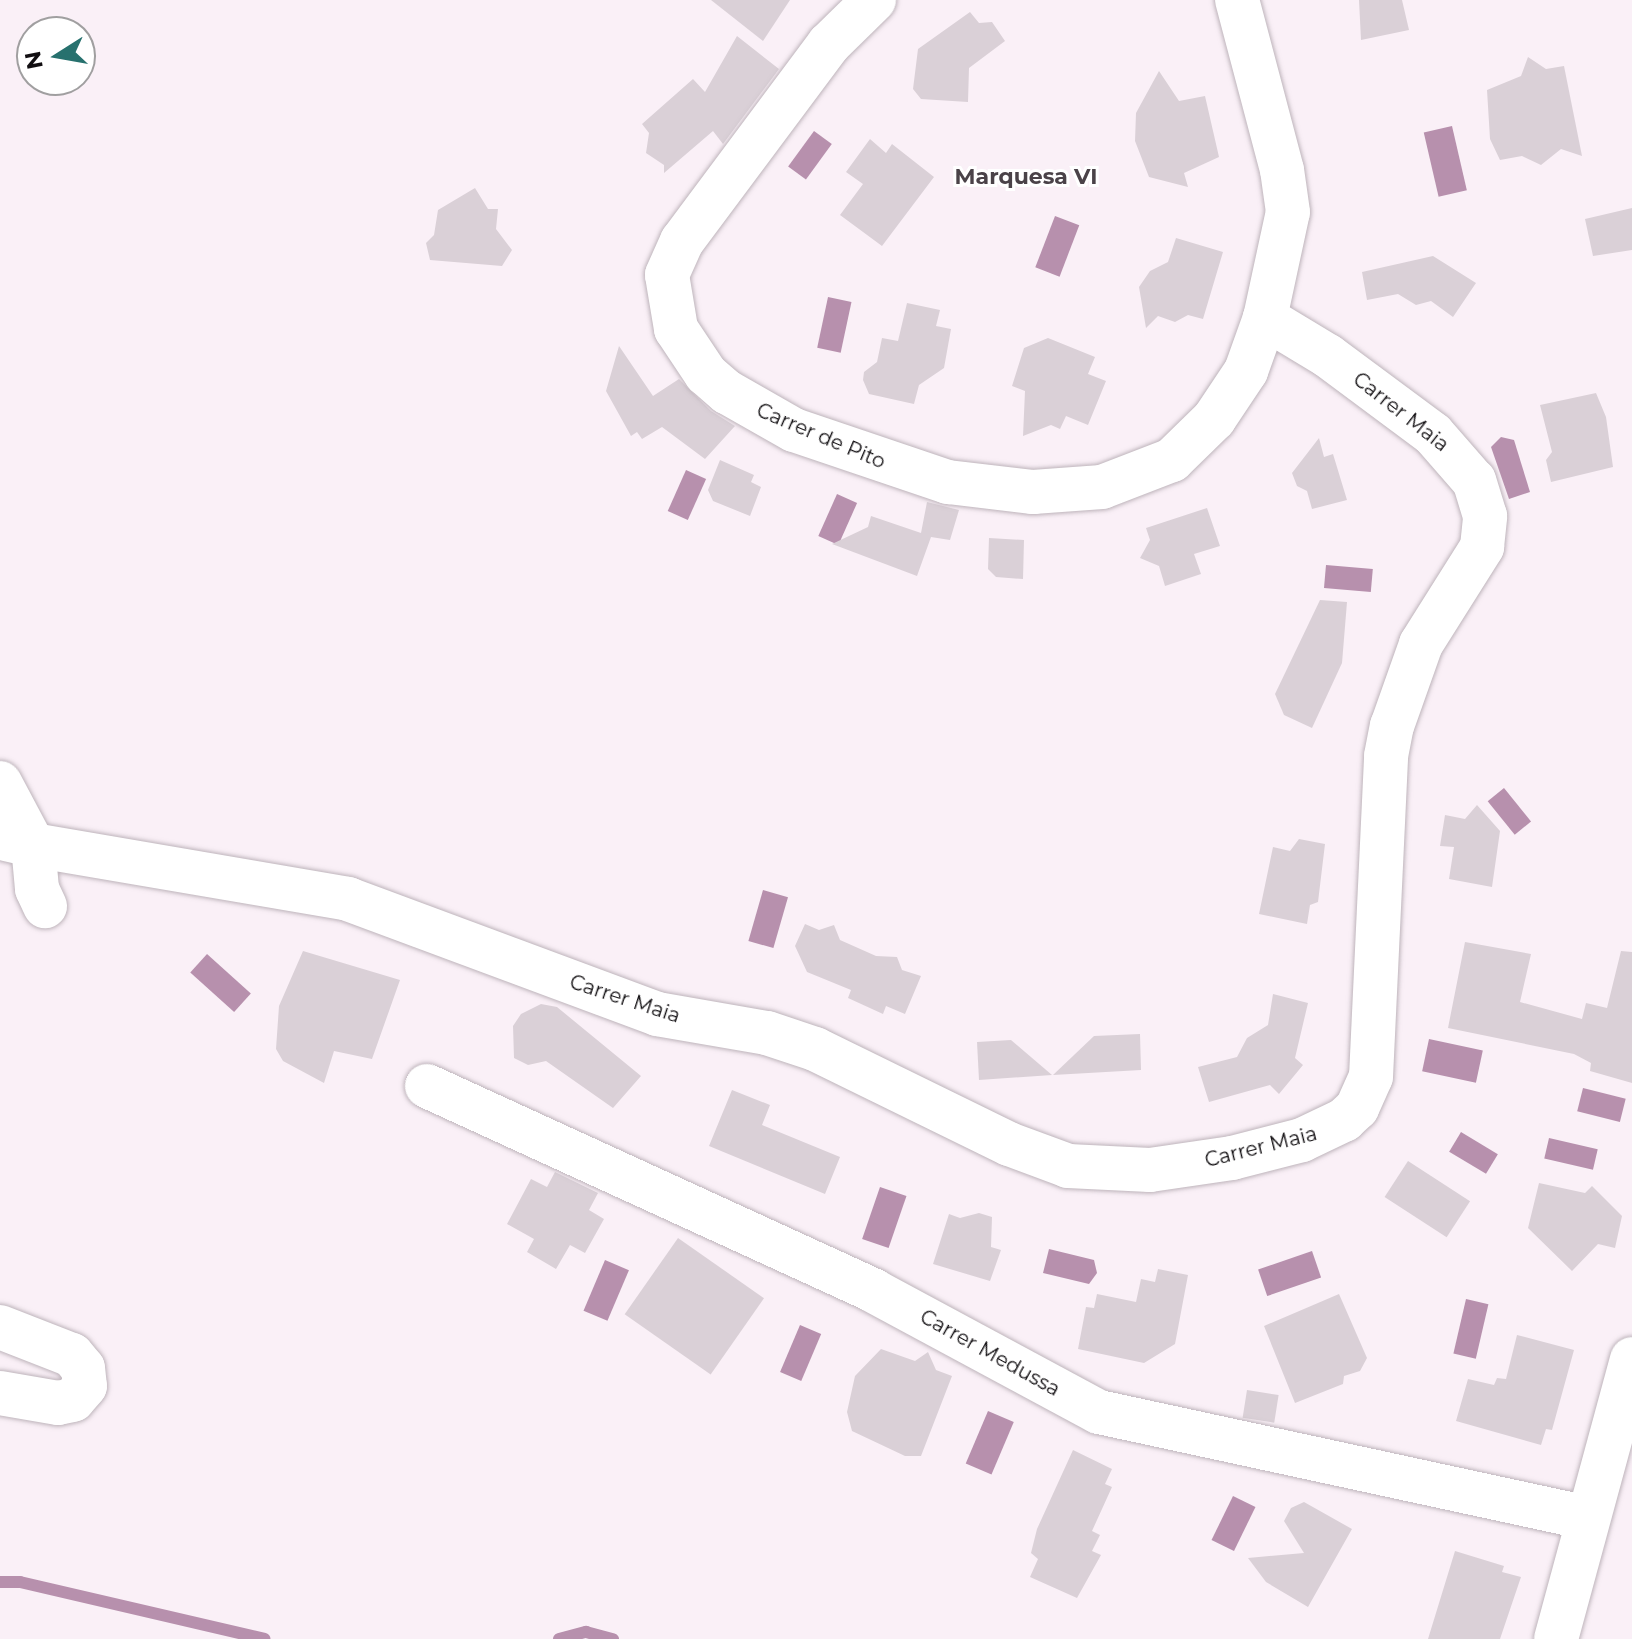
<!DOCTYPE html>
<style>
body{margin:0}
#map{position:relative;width:1632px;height:1639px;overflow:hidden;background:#faf0f7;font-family:Montserrat,sans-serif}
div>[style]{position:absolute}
.water>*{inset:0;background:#b790ad;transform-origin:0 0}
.stream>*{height:12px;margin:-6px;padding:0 6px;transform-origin:6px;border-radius:6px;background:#b790ad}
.building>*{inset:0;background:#dad0d7;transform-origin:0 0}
.roads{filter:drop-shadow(0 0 2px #beb4bb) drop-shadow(0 0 2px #beb4bb)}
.minor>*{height:44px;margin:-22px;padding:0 22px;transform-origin:22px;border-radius:22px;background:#fff}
span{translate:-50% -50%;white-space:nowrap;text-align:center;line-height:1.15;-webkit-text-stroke:6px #fff;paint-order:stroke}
.street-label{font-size:20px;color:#110e11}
.neighbourhood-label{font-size:22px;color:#4a4248;font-weight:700}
.north{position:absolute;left:16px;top:16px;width:80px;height:80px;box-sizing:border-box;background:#fff;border:2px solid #a09fa0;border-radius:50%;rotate:259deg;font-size:22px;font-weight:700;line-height:32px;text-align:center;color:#110e11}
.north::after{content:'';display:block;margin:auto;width:28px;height:36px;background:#27716e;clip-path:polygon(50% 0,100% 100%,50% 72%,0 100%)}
</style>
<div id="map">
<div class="water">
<i style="left:1452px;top:126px;width:66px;height:29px;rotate:77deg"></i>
<i style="left:814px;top:131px;width:22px;height:44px;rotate:36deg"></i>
<i style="left:1055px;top:216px;width:26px;height:55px;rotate:21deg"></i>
<i style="left:828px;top:297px;width:24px;height:52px;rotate:12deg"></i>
<i style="clip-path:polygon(1501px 437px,1514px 440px,1530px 492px,1509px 499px,1491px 447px)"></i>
<i style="left:686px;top:470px;width:22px;height:45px;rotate:24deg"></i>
<i style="left:837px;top:494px;width:22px;height:46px;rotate:24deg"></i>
<i style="left:1326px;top:565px;width:47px;height:23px;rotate:5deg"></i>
<i style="left:1504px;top:788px;width:43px;height:21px;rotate:51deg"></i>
<i style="left:763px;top:890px;width:26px;height:53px;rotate:16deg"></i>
<i style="left:207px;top:954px;width:59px;height:25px;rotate:42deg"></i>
<i style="left:1429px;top:1039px;width:55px;height:33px;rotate:12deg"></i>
<i style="left:1583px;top:1088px;width:44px;height:24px;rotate:14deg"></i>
<i style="left:1461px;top:1132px;width:43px;height:23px;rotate:31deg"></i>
<i style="left:1549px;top:1138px;width:50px;height:21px;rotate:13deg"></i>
<i style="left:880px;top:1187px;width:28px;height:55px;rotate:19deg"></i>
<i style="clip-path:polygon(1049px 1249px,1094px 1260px,1097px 1273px,1089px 1284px,1043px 1273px)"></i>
<i style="left:1312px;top:1251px;width:28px;height:57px;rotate:71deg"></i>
<i style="left:605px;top:1260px;width:26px;height:55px;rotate:23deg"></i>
<i style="left:1466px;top:1299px;width:23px;height:56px;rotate:13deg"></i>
<i style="left:800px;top:1325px;width:23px;height:51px;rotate:23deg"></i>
<i style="left:988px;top:1411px;width:28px;height:57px;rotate:23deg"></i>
<i style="left:1233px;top:1496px;width:25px;height:49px;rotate:26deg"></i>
</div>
<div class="stream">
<i style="left:0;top:1582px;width:20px"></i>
<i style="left:20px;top:1582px;width:251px;rotate:13.1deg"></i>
<i style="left:559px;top:1639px;width:28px;rotate:-15deg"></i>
<i style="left:586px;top:1632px;width:28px;rotate:15deg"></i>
</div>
<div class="building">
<i style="clip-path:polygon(711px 0,790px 0,763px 41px)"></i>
<i style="clip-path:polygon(1359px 0,1402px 0,1409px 30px,1361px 40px)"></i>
<i style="clip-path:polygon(970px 12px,979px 23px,992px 22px,1005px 41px,969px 68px,968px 102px,921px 99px,913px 89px,918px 49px)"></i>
<i style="clip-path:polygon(737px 36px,779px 69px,723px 144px,713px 131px,664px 173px,664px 165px,646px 153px,649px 133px,642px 124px,693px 79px,705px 92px)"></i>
<i style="clip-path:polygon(1528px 57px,1546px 69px,1564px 66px,1582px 156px,1561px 149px,1541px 165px,1522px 156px,1500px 160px,1490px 139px,1487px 90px,1521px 76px)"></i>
<i style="clip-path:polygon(1159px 71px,1179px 101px,1205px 96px,1219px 157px,1184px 173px,1188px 187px,1149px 177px,1135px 141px,1136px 113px)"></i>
<i style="clip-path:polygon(870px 139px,886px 153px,892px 144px,934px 177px,882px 246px,840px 215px,863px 184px,846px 172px)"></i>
<i style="clip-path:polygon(475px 188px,488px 209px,498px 209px,496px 229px,512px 250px,502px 266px,430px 260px,426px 243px,434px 235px,438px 210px)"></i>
<i style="clip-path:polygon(1632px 208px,1632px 250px,1593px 256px,1585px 219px)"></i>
<i style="clip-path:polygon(1176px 238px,1223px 252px,1203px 319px,1188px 315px,1175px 322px,1158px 316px,1146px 328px,1139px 287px,1150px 271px,1168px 262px)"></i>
<i style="clip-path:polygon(1433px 256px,1476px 283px,1453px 317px,1431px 301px,1416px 305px,1398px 294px,1367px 300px,1362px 272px)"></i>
<i style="clip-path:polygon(907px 303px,940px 310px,936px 326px,951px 329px,944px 368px,919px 385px,914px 404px,869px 394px,863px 380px,864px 372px,877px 362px,882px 338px,898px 341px)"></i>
<i style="clip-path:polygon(1048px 338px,1095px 357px,1088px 374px,1106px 381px,1088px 425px,1066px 416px,1060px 429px,1051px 425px,1023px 436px,1025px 391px,1012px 386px,1024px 348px)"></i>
<i style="clip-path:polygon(619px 346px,653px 396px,679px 379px,711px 411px,735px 426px,705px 459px,662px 427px,642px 439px,637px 432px,631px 436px,606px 391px)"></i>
<i style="clip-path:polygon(1596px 393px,1606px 417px,1613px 467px,1551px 482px,1546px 460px,1552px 452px,1540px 405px)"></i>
<i style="clip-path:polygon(1319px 438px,1324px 457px,1333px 454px,1347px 500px,1312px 509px,1307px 491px,1297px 486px,1292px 473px)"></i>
<i style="clip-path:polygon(720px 460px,754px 475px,751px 482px,761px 487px,750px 516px,713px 501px,708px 490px)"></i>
<i style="clip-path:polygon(927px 502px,959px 510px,950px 540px,931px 537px,917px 576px,832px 544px,868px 527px,871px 516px,921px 533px)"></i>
<i style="clip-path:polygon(1207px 508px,1220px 546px,1194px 554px,1201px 574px,1165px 586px,1159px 566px,1140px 558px,1150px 540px,1146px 528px)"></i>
<i style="clip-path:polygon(989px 538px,1024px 540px,1023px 579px,996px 577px,988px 569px)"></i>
<i style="clip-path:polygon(1320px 600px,1347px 602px,1342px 663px,1312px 728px,1284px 715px,1275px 694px)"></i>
<i style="clip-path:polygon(1477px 805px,1500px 831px,1492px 887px,1449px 879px,1454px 847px,1440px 846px,1445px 815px,1465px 819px)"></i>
<i style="clip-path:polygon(1299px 839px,1325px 844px,1318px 902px,1310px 905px,1307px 924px,1259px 914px,1273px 847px,1290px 851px)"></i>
<i style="clip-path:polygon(805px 924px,819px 930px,834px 925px,840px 940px,876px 956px,897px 957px,902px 970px,921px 976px,905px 1014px,886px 1006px,883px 1014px,848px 998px,851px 990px,807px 972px,795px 946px)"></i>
<i style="clip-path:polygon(1465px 942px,1531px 954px,1520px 1002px,1582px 1019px,1586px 1003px,1607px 1008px,1621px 951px,1632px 952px,1632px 1083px,1590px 1071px,1591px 1063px,1574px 1054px,1448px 1028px)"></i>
<i style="clip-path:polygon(303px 951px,400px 980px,372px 1059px,334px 1051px,324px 1083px,283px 1061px,276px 1049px,279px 1006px)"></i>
<i style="clip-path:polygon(1273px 994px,1308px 1003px,1295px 1058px,1303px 1065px,1279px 1094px,1270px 1085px,1209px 1102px,1198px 1067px,1237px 1057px,1247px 1038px,1268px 1025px)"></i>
<i style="clip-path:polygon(541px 1004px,557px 1007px,641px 1076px,613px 1108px,546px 1061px,528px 1065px,514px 1058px,513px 1026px,521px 1014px)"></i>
<i style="clip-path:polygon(1140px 1034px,1141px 1070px,1053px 1075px,1094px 1036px)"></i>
<i style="clip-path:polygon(1011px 1040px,1052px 1075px,979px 1080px,977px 1042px)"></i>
<i style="clip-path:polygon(732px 1090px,770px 1105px,762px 1125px,840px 1157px,825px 1194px,709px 1146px)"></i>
<i style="left:1408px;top:1161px;width:74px;height:43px;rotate:33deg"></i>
<i style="clip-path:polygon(555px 1172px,598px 1193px,589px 1210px,604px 1219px,585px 1253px,570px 1245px,556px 1269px,527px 1252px,534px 1239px,507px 1224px,531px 1179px,547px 1187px)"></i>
<i style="clip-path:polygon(1539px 1183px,1585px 1193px,1592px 1186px,1622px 1216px,1615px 1248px,1598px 1244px,1572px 1271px,1528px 1228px)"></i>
<i style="clip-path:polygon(979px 1213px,992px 1217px,991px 1247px,1001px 1250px,990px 1281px,933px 1264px,949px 1214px,960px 1218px)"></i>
<i style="left:678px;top:1238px;width:105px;height:93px;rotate:35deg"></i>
<i style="clip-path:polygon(1158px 1269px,1188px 1275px,1175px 1344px,1144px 1363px,1078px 1349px,1086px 1307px,1094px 1308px,1097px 1294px,1136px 1302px,1141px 1279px,1155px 1282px)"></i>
<i style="clip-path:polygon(1339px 1294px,1367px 1358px,1360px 1371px,1344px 1376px,1343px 1384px,1295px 1403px,1264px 1326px)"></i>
<i style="clip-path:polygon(1517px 1335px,1574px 1350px,1552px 1430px,1546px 1429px,1541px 1445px,1456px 1421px,1468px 1379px,1494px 1385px,1497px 1378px,1506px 1379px)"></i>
<i style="clip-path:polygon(881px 1349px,915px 1361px,928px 1352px,936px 1370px,952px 1376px,921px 1456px,905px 1456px,852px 1431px,847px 1412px,855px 1376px)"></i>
<i style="left:1247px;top:1390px;width:32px;height:28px;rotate:9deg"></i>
<i style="clip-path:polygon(1073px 1450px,1112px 1469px,1105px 1484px,1112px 1487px,1092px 1531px,1100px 1535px,1092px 1551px,1101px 1555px,1077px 1598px,1030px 1577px,1038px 1559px,1031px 1553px,1037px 1529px)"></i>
<i style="clip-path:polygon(1304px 1502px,1352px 1529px,1308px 1607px,1266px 1582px,1248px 1558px,1304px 1553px,1284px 1521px,1291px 1508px)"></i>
<i style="clip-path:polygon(1455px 1551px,1504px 1566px,1502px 1572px,1521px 1577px,1500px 1639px,1428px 1639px)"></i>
</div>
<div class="roads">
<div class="minor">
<i style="left:874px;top:0;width:63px;rotate:135.6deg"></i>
<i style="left:829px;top:44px;width:246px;rotate:126.7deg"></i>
<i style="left:682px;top:241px;width:37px;rotate:114deg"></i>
<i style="left:667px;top:275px;width:55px;rotate:80.5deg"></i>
<i style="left:676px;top:329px;width:54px;rotate:56.3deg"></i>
<i style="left:706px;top:374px;width:28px;rotate:41deg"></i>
<i style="left:727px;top:392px;width:77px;rotate:29.6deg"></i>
<i style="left:794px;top:430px;width:163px;rotate:18.7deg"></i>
<i style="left:948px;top:482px;width:86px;rotate:6.7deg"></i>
<i style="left:1033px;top:492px;width:69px;rotate:-4.1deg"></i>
<i style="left:1102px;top:487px;width:75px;rotate:-21.1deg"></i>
<i style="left:1172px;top:460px;width:59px;rotate:-44.3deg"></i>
<i style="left:1214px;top:419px;width:58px;rotate:-56.3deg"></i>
<i style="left:1246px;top:371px;width:56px;rotate:-70.3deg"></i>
<i style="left:1265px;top:318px;width:108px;rotate:-77.8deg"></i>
<i style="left:1288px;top:212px;width:42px;rotate:-98.1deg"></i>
<i style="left:1282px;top:170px;width:176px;rotate:-104.8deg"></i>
<i style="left:0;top:783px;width:70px;rotate:62deg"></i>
<i style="left:33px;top:845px;width:320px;rotate:9.7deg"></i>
<i style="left:348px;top:899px;width:330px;rotate:20.4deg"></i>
<i style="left:657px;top:1014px;width:112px;rotate:9.8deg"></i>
<i style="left:767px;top:1033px;width:51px;rotate:18.4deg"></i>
<i style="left:815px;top:1049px;width:216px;rotate:26.1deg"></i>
<i style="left:1009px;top:1144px;width:63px;rotate:20.4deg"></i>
<i style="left:1068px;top:1166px;width:82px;rotate:2.8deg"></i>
<i style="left:1150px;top:1170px;width:83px;rotate:-8.3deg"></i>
<i style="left:1232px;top:1158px;width:72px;rotate:-14.4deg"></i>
<i style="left:1302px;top:1140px;width:47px;rotate:-25.5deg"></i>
<i style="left:1344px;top:1120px;width:18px;rotate:-43deg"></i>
<i style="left:1357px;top:1108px;width:34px;rotate:-66deg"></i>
<i style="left:1371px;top:1077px;width:321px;rotate:-87.3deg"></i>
<i style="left:1386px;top:756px;width:31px;rotate:-79deg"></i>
<i style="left:1392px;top:726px;width:87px;rotate:-70.5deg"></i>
<i style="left:1421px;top:644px;width:115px;rotate:-57.8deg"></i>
<i style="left:1482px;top:547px;width:31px;rotate:-84deg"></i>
<i style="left:1485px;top:516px;width:37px;rotate:-107deg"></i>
<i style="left:1474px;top:481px;width:62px;rotate:-131.1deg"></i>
<i style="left:1433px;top:434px;width:131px;rotate:-143.4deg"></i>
<i style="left:1328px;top:356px;width:74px;rotate:-148.9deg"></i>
<i style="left:6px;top:839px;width:28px;rotate:13deg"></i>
<i style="left:33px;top:845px;width:44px;rotate:84.8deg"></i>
<i style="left:37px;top:889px;width:19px;rotate:65deg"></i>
<i style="left:427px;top:1086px;width:492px;rotate:24.6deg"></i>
<i style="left:874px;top:1291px;width:255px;rotate:28.3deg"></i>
<i style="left:1099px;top:1412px;width:500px;rotate:12.23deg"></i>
<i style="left:0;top:1327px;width:77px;rotate:21.3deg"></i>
<i style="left:72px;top:1355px;width:17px;rotate:50deg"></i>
<i style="left:83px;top:1368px;width:18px;rotate:84deg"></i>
<i style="left:85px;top:1386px;width:18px;rotate:131deg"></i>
<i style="left:73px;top:1400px;width:15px;rotate:169deg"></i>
<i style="left:58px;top:1403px;width:59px;rotate:-170.2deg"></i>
<i style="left:1556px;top:1639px;width:290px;rotate:-74.8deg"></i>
</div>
</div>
<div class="street-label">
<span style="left:1401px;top:412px;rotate:38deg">Carrer Maia</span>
<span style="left:821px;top:436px;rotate:23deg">Carrer de Pito</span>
<span style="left:625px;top:999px;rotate:18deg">Carrer Maia</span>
<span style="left:1261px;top:1147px;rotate:-14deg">Carrer Maia</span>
<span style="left:990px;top:1353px;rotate:29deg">Carrer Medussa</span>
</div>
<div class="neighbourhood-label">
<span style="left:1026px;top:177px">Marquesa VI</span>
</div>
<div class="north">N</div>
</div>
